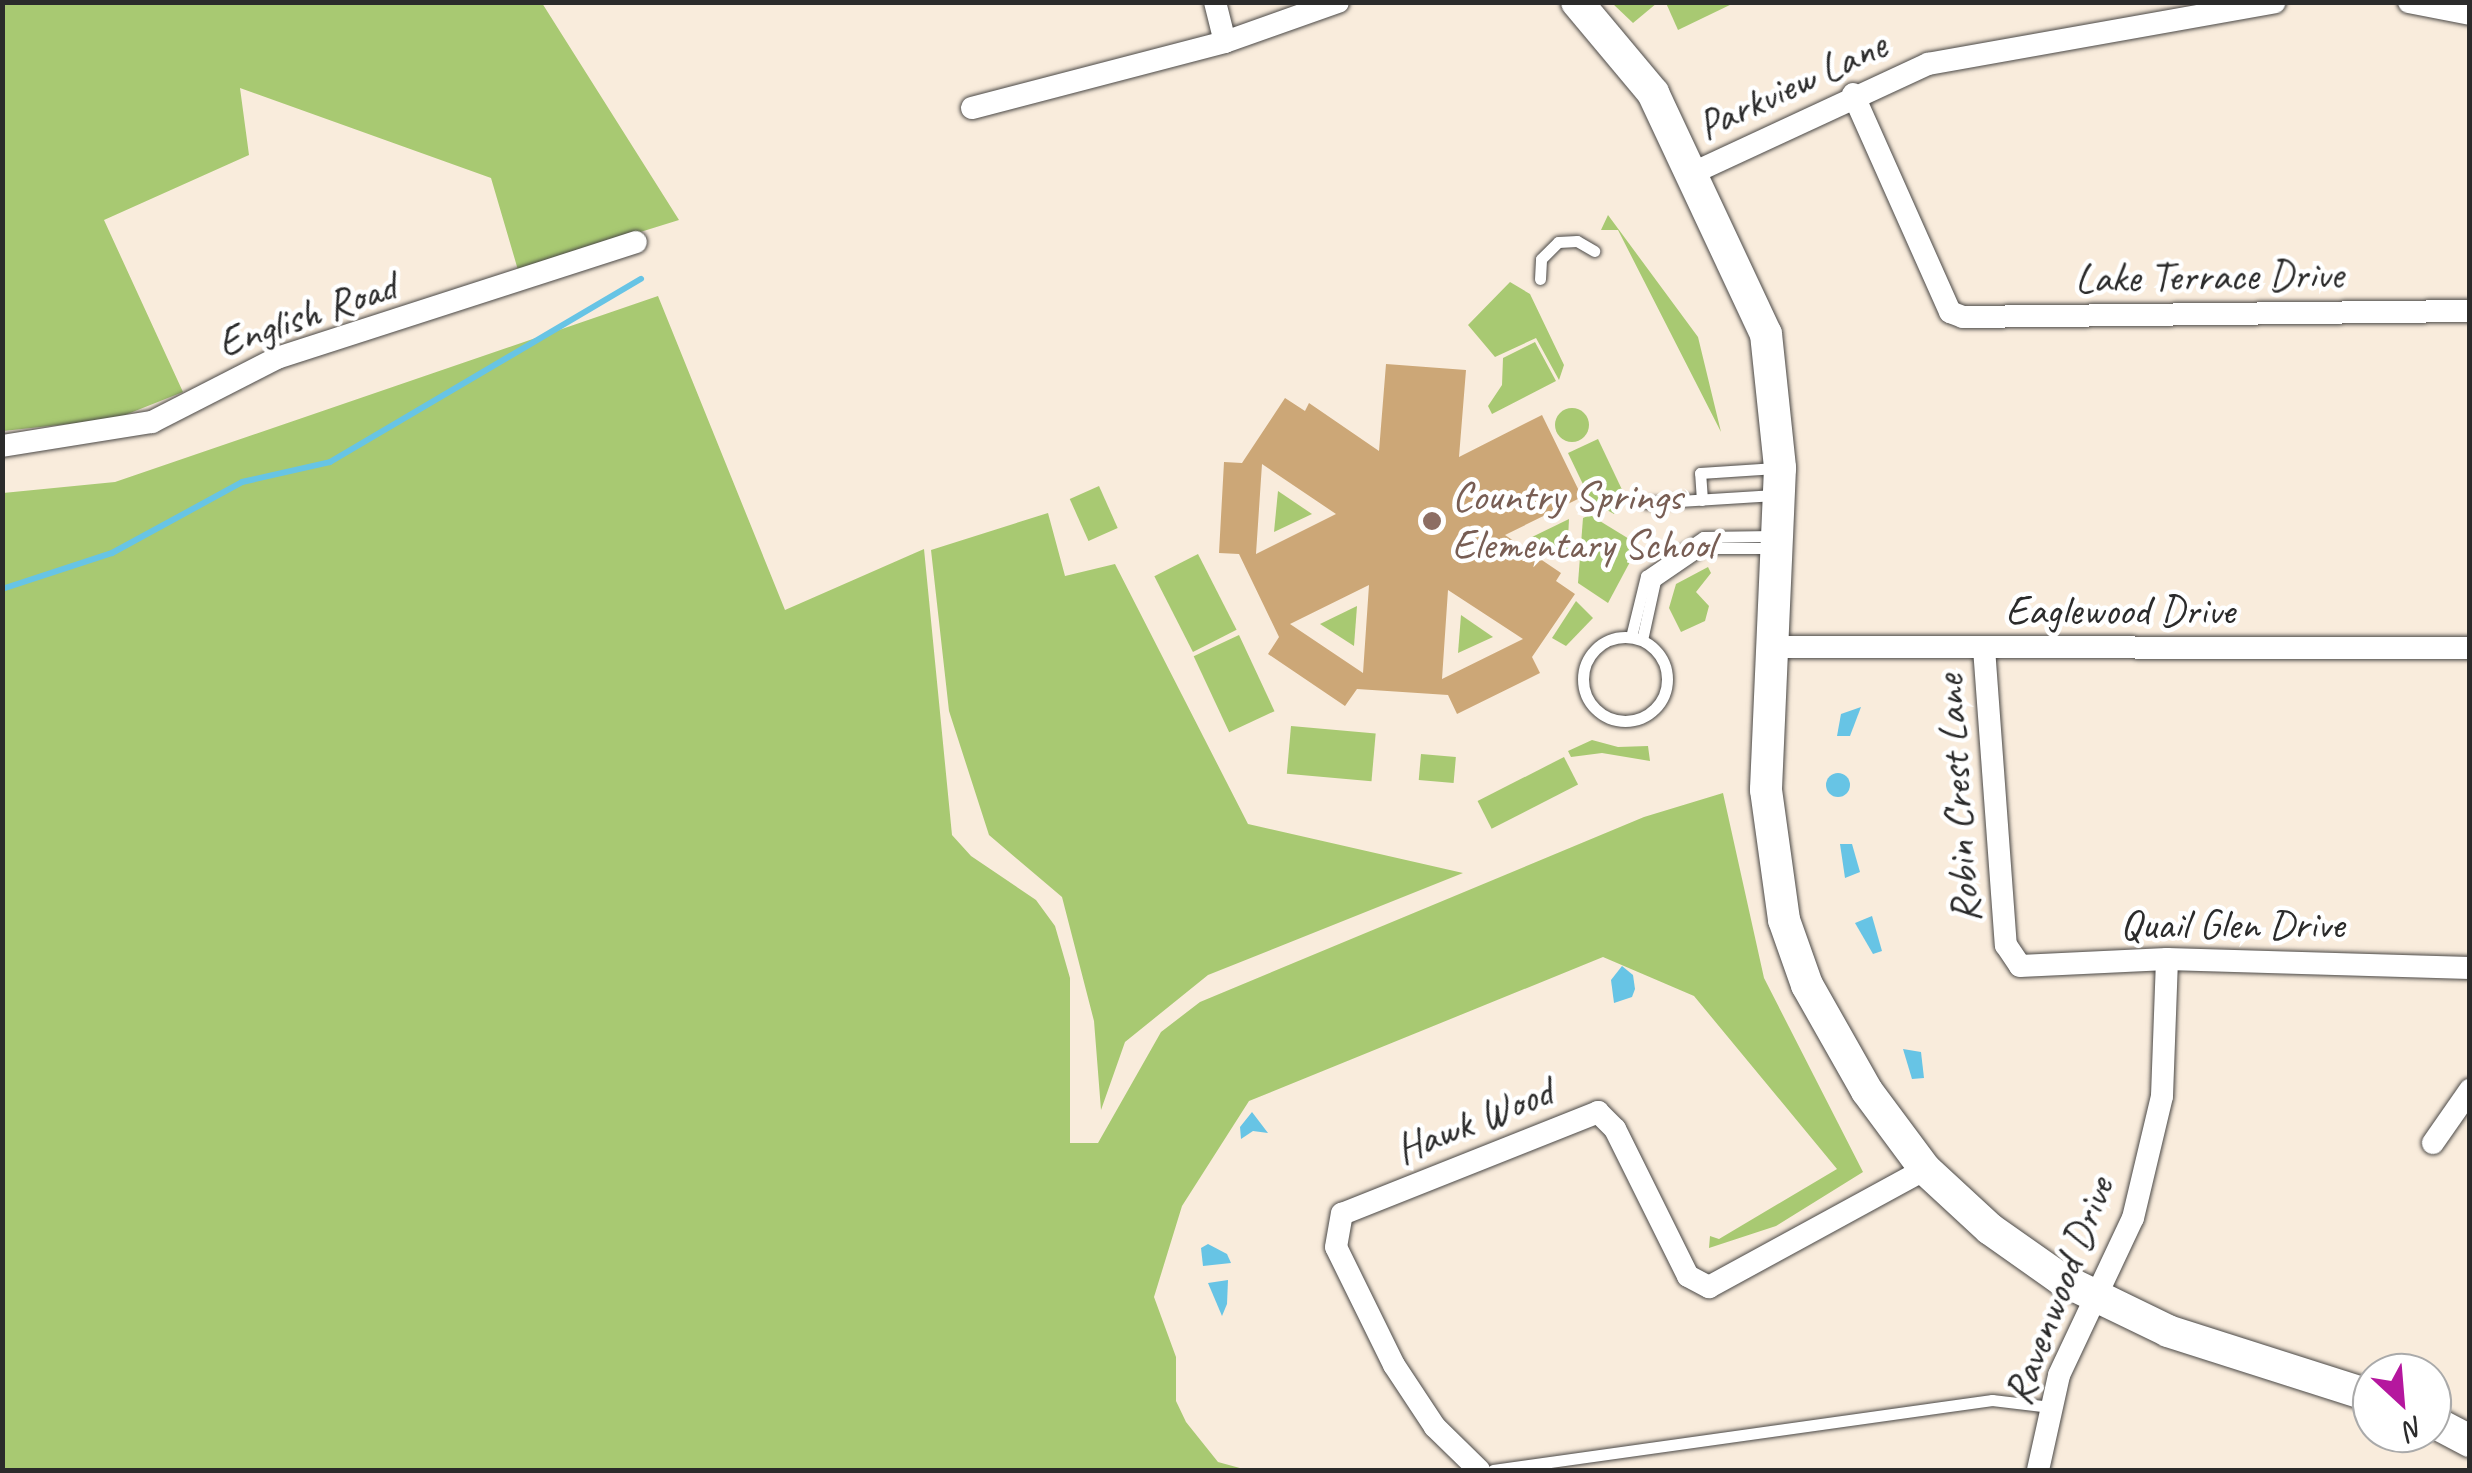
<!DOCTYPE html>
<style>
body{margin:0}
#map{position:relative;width:2472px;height:1473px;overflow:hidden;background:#f9ecdc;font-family:Caveat,sans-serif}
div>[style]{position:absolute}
.green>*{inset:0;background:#a8c972;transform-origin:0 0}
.round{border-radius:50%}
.water>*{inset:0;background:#67c4e5}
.stream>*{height:6px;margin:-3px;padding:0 3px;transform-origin:3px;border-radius:3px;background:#67c4e5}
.building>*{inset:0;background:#cca777}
.roads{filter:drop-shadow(0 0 2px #4a4846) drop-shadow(0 0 2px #4a4846)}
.lane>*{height:11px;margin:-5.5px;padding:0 5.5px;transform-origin:5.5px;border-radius:5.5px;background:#fff}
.lane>.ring{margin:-5.5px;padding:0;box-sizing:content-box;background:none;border:11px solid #fff;border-radius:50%}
.street>*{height:22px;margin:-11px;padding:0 11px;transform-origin:11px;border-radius:11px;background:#fff}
.secondary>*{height:32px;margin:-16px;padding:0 16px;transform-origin:16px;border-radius:16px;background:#fff}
.dots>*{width:28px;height:28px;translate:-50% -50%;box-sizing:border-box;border:5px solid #fff;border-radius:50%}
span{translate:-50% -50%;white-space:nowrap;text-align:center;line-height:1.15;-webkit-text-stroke:9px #fff;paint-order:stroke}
.street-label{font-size:42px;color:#2b2b2b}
.education-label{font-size:42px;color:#785e54}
.left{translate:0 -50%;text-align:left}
.frame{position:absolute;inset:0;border:5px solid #2b2b2b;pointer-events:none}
.north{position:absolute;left:2352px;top:1353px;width:100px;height:100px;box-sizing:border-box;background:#fff;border:2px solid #aaa;border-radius:50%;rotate:154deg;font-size:28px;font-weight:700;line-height:40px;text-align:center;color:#2b2b2b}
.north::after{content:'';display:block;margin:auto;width:35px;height:45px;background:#b5179e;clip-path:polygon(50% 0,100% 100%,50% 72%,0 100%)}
</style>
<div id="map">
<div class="green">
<i style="clip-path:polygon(2px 3px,542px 3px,679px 220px,518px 270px,491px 178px,240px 88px,249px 155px,104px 220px,183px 392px,115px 419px,3px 431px)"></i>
<i style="clip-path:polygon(1612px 3px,1657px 3px,1633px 23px)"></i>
<i style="clip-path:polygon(1666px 3px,1734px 3px,1678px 30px)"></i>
<i style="clip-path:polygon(1608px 215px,1698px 337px,1721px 432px,1618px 230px,1601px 230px)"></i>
<i style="clip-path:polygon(1510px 282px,1530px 294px,1564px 365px,1559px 380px,1536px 338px,1495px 357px,1468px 325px)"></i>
<i style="clip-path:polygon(658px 296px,785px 610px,924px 549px,952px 835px,971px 856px,1036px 900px,1055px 926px,1070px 978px,1070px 1143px,1098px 1143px,1161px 1032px,1200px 1002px,1644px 817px,1723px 793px,1764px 978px,1863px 1172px,1776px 1226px,1709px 1248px,1710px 1236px,1719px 1239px,1837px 1169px,1694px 996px,1603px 957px,1249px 1101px,1182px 1206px,1154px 1297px,1176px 1357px,1176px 1401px,1186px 1422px,1218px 1462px,1247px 1470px,3px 1470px,3px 493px,115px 482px)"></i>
<i style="clip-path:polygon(1535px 342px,1556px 381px,1492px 414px,1488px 406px,1502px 385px,1503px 358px)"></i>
<i class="round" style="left:1555px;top:408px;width:34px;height:34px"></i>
<i style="clip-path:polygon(1598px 439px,1625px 496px,1614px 514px,1591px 501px,1568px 453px)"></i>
<i style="left:1099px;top:486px;width:46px;height:32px;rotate:66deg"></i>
<i style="clip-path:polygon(1278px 491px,1312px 514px,1274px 532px)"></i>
<i style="clip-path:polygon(1048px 513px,1065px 576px,1115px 564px,1248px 824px,1463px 873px,1208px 975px,1125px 1042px,1101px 1110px,1094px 1021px,1062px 897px,989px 835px,949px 711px,931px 550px)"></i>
<i style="clip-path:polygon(1590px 515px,1639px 545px,1608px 603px,1578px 583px,1583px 518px)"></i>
<i style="clip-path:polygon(1569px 519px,1567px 559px,1532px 537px)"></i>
<i style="left:1198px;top:554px;width:85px;height:49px;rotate:63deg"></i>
<i style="clip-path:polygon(1708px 567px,1711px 573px,1696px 592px,1709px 606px,1705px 621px,1681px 632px,1669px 608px,1676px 584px)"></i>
<i style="clip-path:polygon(1576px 601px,1593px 618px,1566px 646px,1552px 638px)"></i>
<i style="clip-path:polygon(1357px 606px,1354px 646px,1320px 624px)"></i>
<i style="clip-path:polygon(1461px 615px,1493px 637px,1458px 653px)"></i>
<i style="left:1239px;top:635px;width:84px;height:50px;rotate:65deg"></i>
<i style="left:1291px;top:726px;width:85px;height:48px;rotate:5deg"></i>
<i style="clip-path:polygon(1592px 740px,1618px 747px,1648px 746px,1650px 761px,1602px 753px,1571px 757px,1568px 751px)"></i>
<i style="left:1421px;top:754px;width:35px;height:26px;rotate:5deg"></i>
<i style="left:1564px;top:757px;width:31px;height:97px;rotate:63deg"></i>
</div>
<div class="water">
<i style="clip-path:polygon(1861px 707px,1850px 736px,1837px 736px,1841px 714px)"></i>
<i class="round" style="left:1826px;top:773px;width:24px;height:24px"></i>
<i style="clip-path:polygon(1840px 844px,1852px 844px,1860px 872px,1845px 878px)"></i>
<i style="clip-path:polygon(1872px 916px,1882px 951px,1873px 954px,1855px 923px)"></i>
<i style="clip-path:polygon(1622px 966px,1633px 975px,1635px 989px,1632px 997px,1614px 1003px,1611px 980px)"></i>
<i style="clip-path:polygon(1903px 1049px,1921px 1052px,1924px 1078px,1912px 1079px)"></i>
<i style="clip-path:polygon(1252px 1112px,1268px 1133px,1253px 1131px,1241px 1139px,1240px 1127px)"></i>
<i style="clip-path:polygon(1208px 1244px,1227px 1254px,1231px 1263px,1203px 1266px,1201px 1248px)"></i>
<i style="clip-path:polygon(1228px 1280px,1227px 1304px,1222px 1316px,1208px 1283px)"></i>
</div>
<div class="stream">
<i style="left:2px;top:589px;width:116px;rotate:-18.1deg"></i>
<i style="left:112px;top:553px;width:148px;rotate:-28.6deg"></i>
<i style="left:242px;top:482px;width:90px;rotate:-12.8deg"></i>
<i style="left:330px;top:462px;width:361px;rotate:-30.5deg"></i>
</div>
<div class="building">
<i style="clip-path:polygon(evenodd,1386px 364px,1466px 370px,1459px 457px,1542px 415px,1582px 497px,1505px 535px,1561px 573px,1556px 581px,1575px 594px,1532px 657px,1540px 673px,1457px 714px,1448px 695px,1357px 689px,1345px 706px,1268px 654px,1279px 637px,1239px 554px,1219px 553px,1224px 462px,1242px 463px,1285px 398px,1305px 411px,1309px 403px,1379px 451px,1386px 364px,1262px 464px,1336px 514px,1256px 554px,1262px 464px,1386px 364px,1369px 585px,1363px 673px,1290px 624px,1369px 585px,1386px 364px,1448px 590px,1523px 639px,1442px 679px,1448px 590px)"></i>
</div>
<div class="roads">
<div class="lane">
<i style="left:1540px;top:279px;width:20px;rotate:-87deg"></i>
<i style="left:1541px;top:259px;width:24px;rotate:-45deg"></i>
<i style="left:1558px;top:242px;width:19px;rotate:-3deg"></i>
<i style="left:1577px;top:241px;width:20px;rotate:30deg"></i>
<i style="left:1702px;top:500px;width:27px;rotate:-94deg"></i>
<i style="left:1700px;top:473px;width:76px;rotate:-3.8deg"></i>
<i style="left:1647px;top:503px;width:128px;rotate:-3.6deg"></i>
<i style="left:1631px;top:637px;width:63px;rotate:-76.2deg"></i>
<i style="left:1646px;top:576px;width:69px;rotate:-34.4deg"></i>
<i style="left:1703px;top:537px;width:70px;rotate:-0.8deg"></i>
<i class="ring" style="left:1583px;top:637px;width:73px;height:73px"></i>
<i style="left:1642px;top:640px;width:60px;rotate:-77.6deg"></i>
<i style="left:1655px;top:581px;width:58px;rotate:-34.5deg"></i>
<i style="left:1703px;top:548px;width:72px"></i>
<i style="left:1493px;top:1470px;width:504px;rotate:-7.99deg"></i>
<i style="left:1992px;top:1400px;width:59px;rotate:6.8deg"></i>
</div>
<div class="street">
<i style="left:1215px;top:2px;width:41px;rotate:76deg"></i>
<i style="left:2409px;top:2px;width:62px;rotate:11.1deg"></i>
<i style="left:1853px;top:94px;width:239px;rotate:66deg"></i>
<i style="left:1950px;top:312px;width:14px;rotate:21deg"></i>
<i style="left:1963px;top:317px;width:507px;rotate:-0.68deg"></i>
<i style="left:972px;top:108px;width:261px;rotate:-14.6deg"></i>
<i style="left:1225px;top:42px;width:120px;rotate:-19.5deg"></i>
<i style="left:1695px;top:172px;width:257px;rotate:-24.9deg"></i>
<i style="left:1928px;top:64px;width:352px;rotate:-10.1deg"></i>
<i style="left:2px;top:446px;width:152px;rotate:-9.1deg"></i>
<i style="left:152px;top:422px;width:140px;rotate:-27.1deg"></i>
<i style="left:277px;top:358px;width:377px;rotate:-17.9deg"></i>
<i style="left:1771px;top:647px;width:699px;rotate:0.08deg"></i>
<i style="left:1984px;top:648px;width:298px;rotate:85.8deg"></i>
<i style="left:2006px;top:945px;width:25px;rotate:56deg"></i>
<i style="left:2020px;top:966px;width:147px;rotate:-2.7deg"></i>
<i style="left:2167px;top:959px;width:303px;rotate:1.7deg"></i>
<i style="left:2433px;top:1143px;width:65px;rotate:-55.1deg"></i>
<i style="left:1479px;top:1470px;width:62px;rotate:-135.7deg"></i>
<i style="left:1435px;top:1427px;width:74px;rotate:-123.5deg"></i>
<i style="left:1394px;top:1365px;width:131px;rotate:-116.2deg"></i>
<i style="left:1336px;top:1247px;width:34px;rotate:-80deg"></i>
<i style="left:1342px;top:1214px;width:276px;rotate:-21.7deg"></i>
<i style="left:1598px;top:1112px;width:24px;rotate:45deg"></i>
<i style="left:1615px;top:1129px;width:164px;rotate:63.6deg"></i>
<i style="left:1688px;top:1276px;width:24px;rotate:28deg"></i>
<i style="left:1709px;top:1287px;width:246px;rotate:-28.6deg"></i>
<i style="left:2038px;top:1470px;width:97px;rotate:-77.5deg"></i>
<i style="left:2059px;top:1375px;width:174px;rotate:-64.8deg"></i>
<i style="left:2133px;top:1218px;width:125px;rotate:-76.6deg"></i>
<i style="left:2162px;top:1096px;width:137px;rotate:-87.9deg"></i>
</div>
<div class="secondary">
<i style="left:1577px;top:2px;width:119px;rotate:50.1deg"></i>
<i style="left:1653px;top:93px;width:266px;rotate:64.9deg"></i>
<i style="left:1766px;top:334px;width:135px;rotate:84deg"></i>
<i style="left:1780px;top:468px;width:322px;rotate:92.5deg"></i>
<i style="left:1766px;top:790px;width:131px;rotate:82.1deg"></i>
<i style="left:1784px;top:920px;width:69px;rotate:70.5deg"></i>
<i style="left:1807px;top:985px;width:122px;rotate:60.5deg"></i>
<i style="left:1867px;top:1091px;width:97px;rotate:53.4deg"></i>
<i style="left:1925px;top:1169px;width:88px;rotate:42.7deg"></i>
<i style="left:1990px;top:1229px;width:87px;rotate:35.2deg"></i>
<i style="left:2061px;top:1279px;width:119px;rotate:25.9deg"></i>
<i style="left:2168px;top:1331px;width:214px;rotate:17.7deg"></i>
<i style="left:2432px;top:1421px;width:43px;rotate:27.8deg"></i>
</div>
</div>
<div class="dots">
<i style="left:1432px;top:521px;background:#8d6e63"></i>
</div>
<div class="street-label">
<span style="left:1792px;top:86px;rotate:-25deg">Parkview Lane</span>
<span style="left:2209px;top:277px;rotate:-1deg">Lake Terrace Drive</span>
<span style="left:307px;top:315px;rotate:-19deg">English Road</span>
<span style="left:2120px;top:611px">Eaglewood Drive</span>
<span style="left:1958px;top:799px;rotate:-94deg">Robin Crest Lane</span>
<span style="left:2232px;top:925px">Quail Glen Drive</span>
<span style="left:1474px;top:1121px;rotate:-22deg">Hawk Wood</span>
<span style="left:2059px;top:1291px;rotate:-69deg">Ravenwood Drive</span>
</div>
<div class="education-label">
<span class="left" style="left:1452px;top:521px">Country Springs<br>Elementary School</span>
</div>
<div class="frame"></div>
<div class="north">N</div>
</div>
